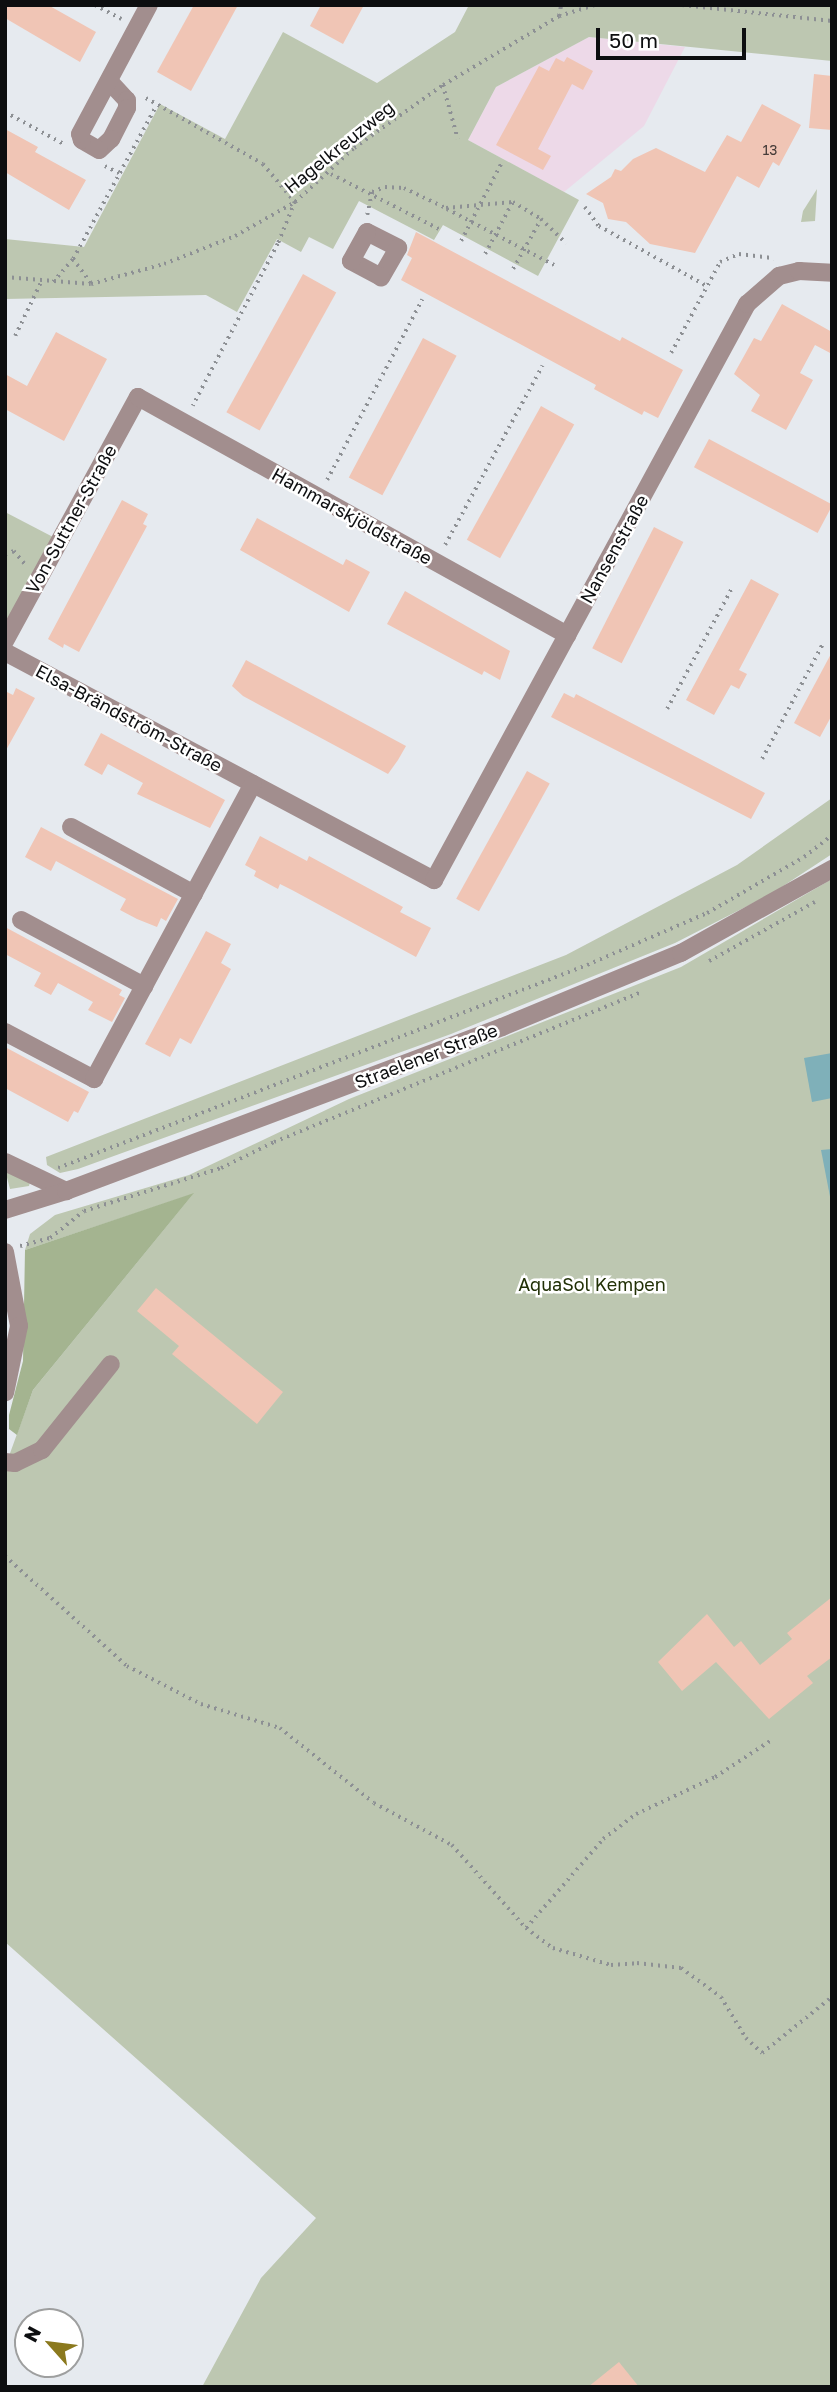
<!DOCTYPE html>
<meta charset="utf-8">
<style>
body{margin:0}
#map{position:relative;width:837px;height:2392px;overflow:hidden;background:#e6eaef;font-family:"Golos Text",sans-serif}
div>[style]{position:absolute}
.education>*{inset:0;background:#edd9e8}
.green>*{inset:0;background:#bdc7b1}
.forest>*{inset:0;background:#a4b490}
.water>*{inset:0;background:#7fb0b9}
.building>*{inset:0;background:#f0c5b5;transform-origin:0 0}
.path>*{height:3.5px;margin-top:-1.75px;transform-origin:0;background:repeating-linear-gradient(90deg,#8d9094 0 2px,transparent 0 7px)}
.minor>*{height:18px;margin:-9px;padding:0 9px;transform-origin:9px;border-radius:9px;background:#a28e8e}
span{translate:-50% -50%;white-space:nowrap;text-align:center;line-height:1.15;-webkit-text-stroke:5px #fff;paint-order:stroke}
.number-label{font-size:14px;color:#463c39}
.number-label span{-webkit-text-stroke-width:0}
.street-label{font-size:18px;color:#0d0e10}
.park-label{font-size:18px;color:#213006}
.frame{position:absolute;inset:0;border:7px solid #0d0e10;pointer-events:none}
.north{position:absolute;left:14px;top:2308px;width:70px;height:70px;box-sizing:border-box;background:#fff;border:2px solid #9e9f9f;border-radius:50%;rotate:298deg;font-size:19px;font-weight:700;line-height:28px;text-align:center;color:#0d0e10}
.north::after{content:'';display:block;margin:auto;width:24px;height:32px;background:#8b791e;clip-path:polygon(50% 0,100% 100%,50% 72%,0 100%)}
.scale{position:absolute;left:596px;top:28px;width:150px;height:32px;box-sizing:border-box;border:4px solid #0d0e10;border-top:0;padding-left:9px;font-size:21px;line-height:24px;white-space:nowrap;color:#0d0e10;-webkit-text-stroke:5px #fff;paint-order:stroke}
</style>
<div id="map">
<div class="education">
<i style="clip-path:polygon(589px 37px,685px 47px,644px 126px,564px 192px,468px 140px,496px 87px)"></i>
</div>
<div class="green">
<i style="clip-path:polygon(469px 5px,832px 5px,832px 61px,589px 37px,496px 87px,468px 140px,579px 200px,538px 276px,443px 225px,434px 240px,359px 201px,333px 249px,309px 237px,301px 252px,277px 239px,237px 312px,206px 295px,5px 299px,5px 239px,84px 247px,160px 104px,225px 139px,283px 32px,377px 83px,455px 32px)"></i>
<i style="clip-path:polygon(817px 189px,815px 221px,801px 222px,803px 211px)"></i>
<i style="clip-path:polygon(5px 512px,53px 537px,5px 626px)"></i>
<i style="clip-path:polygon(832px 798px,832px 854px,771px 894px,675px 943px,451px 1034px,78px 1169px,60px 1173px,47px 1165px,46px 1157px,566px 955px,737px 865px)"></i>
<i style="clip-path:polygon(832px 879px,832px 2387px,202px 2387px,261px 2278px,316px 2218px,5px 1942px,5px 1467px,33px 1390px,193px 1194px,25px 1250px,30px 1234px,55px 1215px,189px 1175px,349px 1099px,681px 967px)"></i>
<i style="clip-path:polygon(5px 1170px,30px 1182px,29px 1186px,10px 1189px)"></i>
</div>
<div class="forest">
<i style="clip-path:polygon(194px 1193px,33px 1390px,17px 1435px,9px 1429px,9px 1415px,23px 1361px,25px 1250px)"></i>
</div>
<div class="water">
<i style="clip-path:polygon(832px 1053px,832px 1098px,812px 1102px,804px 1058px)"></i>
<i style="clip-path:polygon(832px 1149px,832px 1207px,821px 1150px)"></i>
</div>
<div class="building">
<i style="clip-path:polygon(5px 5px,48px 5px,96px 32px,80px 62px,5px 18px)"></i>
<i style="clip-path:polygon(194px 5px,238px 5px,191px 91px,157px 72px)"></i>
<i style="clip-path:polygon(321px 5px,364px 5px,343px 44px,310px 26px)"></i>
<i style="clip-path:polygon(567px 57px,593px 71px,583px 90px,572px 84px,538px 149px,551px 156px,543px 170px,496px 145px,539px 66px,549px 71px,556px 58px,564px 62px)"></i>
<i style="clip-path:polygon(814px 74px,832px 76px,832px 130px,809px 128px)"></i>
<i style="clip-path:polygon(762px 104px,801px 125px,779px 166px,773px 162px,759px 188px,737px 176px,695px 253px,650px 244px,626px 222px,608px 219px,603px 203px,586px 194px,611px 177px,615px 169px,621px 171px,633px 159px,656px 148px,705px 172px,727px 135px,741px 142px)"></i>
<i style="clip-path:polygon(5px 129px,38px 147px,35px 152px,86px 180px,69px 210px,5px 172px)"></i>
<i style="clip-path:polygon(416px 232px,620px 341px,622px 337px,683px 370px,658px 418px,644px 411px,642px 415px,594px 389px,596px 385px,401px 280px,412px 258px,407px 255px)"></i>
<i style="left:303px;top:274px;width:38px;height:158px;rotate:29deg"></i>
<i style="clip-path:polygon(782px 304px,832px 332px,832px 354px,815px 345px,800px 373px,813px 380px,786px 430px,751px 411px,760px 395px,734px 374px,754px 338px,761px 341px)"></i>
<i style="clip-path:polygon(56px 332px,107px 359px,64px 441px,5px 409px,5px 374px,27px 386px)"></i>
<i style="left:423px;top:338px;width:38px;height:158px;rotate:28deg"></i>
<i style="left:541px;top:406px;width:38px;height:153px;rotate:29deg"></i>
<i style="left:709px;top:439px;width:140px;height:32px;rotate:28deg"></i>
<i style="clip-path:polygon(122px 500px,148px 514px,143px 524px,147px 526px,79px 652px,64px 644px,63px 648px,48px 639px)"></i>
<i style="clip-path:polygon(257px 518px,343px 565px,346px 559px,370px 572px,349px 612px,240px 550px)"></i>
<i style="left:654px;top:527px;width:33px;height:136px;rotate:27deg"></i>
<i style="clip-path:polygon(751px 579px,779px 594px,739px 670px,747px 674px,739px 689px,731px 685px,714px 715px,686px 700px)"></i>
<i style="clip-path:polygon(405px 591px,510px 651px,500px 680px,484px 671px,482px 675px,387px 624px)"></i>
<i style="clip-path:polygon(832px 652px,832px 715px,820px 737px,794px 723px)"></i>
<i style="clip-path:polygon(246px 660px,406px 746px,398px 760px,388px 774px,243px 696px,232px 686px)"></i>
<i style="clip-path:polygon(16px 688px,35px 698px,5px 752px,5px 691px,13px 695px)"></i>
<i style="clip-path:polygon(564px 693px,574px 698px,576px 694px,765px 793px,751px 819px,551px 717px)"></i>
<i style="clip-path:polygon(101px 733px,225px 800px,210px 828px,137px 794px,143px 783px,108px 764px,102px 775px,84px 765px)"></i>
<i style="left:527px;top:771px;width:26px;height:146px;rotate:29deg"></i>
<i style="clip-path:polygon(41px 827px,178px 899px,166px 921px,161px 918px,157px 927px,137px 919px,120px 910px,126px 899px,113px 892px,56px 861px,51px 871px,25px 857px)"></i>
<i style="clip-path:polygon(260px 836px,307px 861px,309px 856px,403px 907px,400px 912px,431px 928px,416px 957px,292px 890px,280px 884px,278px 889px,254px 876px,256px 871px,245px 865px)"></i>
<i style="clip-path:polygon(5px 927px,122px 990px,119px 995px,125px 998px,112px 1022px,88px 1010px,93px 1002px,58px 983px,51px 995px,34px 986px,41px 973px,5px 954px)"></i>
<i style="clip-path:polygon(206px 931px,231px 944px,221px 963px,231px 969px,191px 1044px,180px 1038px,170px 1057px,145px 1044px)"></i>
<i style="clip-path:polygon(5px 1047px,89px 1092px,78px 1113px,74px 1111px,68px 1122px,5px 1088px)"></i>
<i style="clip-path:polygon(156px 1288px,283px 1392px,257px 1424px,172px 1354px,179px 1346px,137px 1311px)"></i>
<i style="clip-path:polygon(832px 1597px,832px 1657px,807px 1676px,813px 1683px,769px 1719px,716px 1662px,682px 1691px,658px 1662px,707px 1614px,734px 1647px,741px 1641px,760px 1665px,792px 1639px,787px 1633px)"></i>
<i style="clip-path:polygon(619px 2362px,639px 2387px,588px 2387px)"></i>
</div>
<div class="path">
<i style="left:95px;top:5px;width:30px;rotate:28deg"></i>
<i style="left:682px;top:5px;width:151px;rotate:6.1deg"></i>
<i style="left:559px;top:16px;width:11px;rotate:-80deg"></i>
<i style="left:443px;top:85px;width:56px;rotate:74.5deg"></i>
<i style="left:146px;top:98px;width:134px;rotate:29.4deg"></i>
<i style="left:263px;top:164px;width:50px;rotate:49.9deg"></i>
<i style="left:295px;top:202px;width:45px;rotate:112deg"></i>
<i style="left:278px;top:244px;width:183px;rotate:117.7deg"></i>
<i style="left:5px;top:112px;width:67px;rotate:28.5deg"></i>
<i style="left:105px;top:166px;width:16px;rotate:27deg"></i>
<i style="left:331px;top:174px;width:123px;rotate:27deg"></i>
<i style="left:585px;top:207px;width:24px;rotate:54deg"></i>
<i style="left:599px;top:226px;width:124px;rotate:29.1deg"></i>
<i style="left:447px;top:209px;width:121px;rotate:27.6deg"></i>
<i style="left:367px;top:215px;width:24px;rotate:-78deg"></i>
<i style="left:372px;top:192px;width:14px;rotate:-21deg"></i>
<i style="left:385px;top:187px;width:19px;rotate:3deg"></i>
<i style="left:404px;top:188px;width:47px;rotate:25.5deg"></i>
<i style="left:446px;top:208px;width:67px;rotate:-5.1deg"></i>
<i style="left:513px;top:202px;width:33px;rotate:31deg"></i>
<i style="left:541px;top:219px;width:35px;rotate:44deg"></i>
<i style="left:461px;top:241px;width:89px;rotate:-62.6deg"></i>
<i style="left:485px;top:254px;width:58px;rotate:-62.1deg"></i>
<i style="left:73px;top:259px;width:30px;rotate:53deg"></i>
<i style="left:513px;top:269px;width:57px;rotate:-60.8deg"></i>
<i style="left:5px;top:277px;width:86px;rotate:4.7deg"></i>
<i style="left:91px;top:284px;width:76px;rotate:-15.3deg"></i>
<i style="left:164px;top:264px;width:76px;rotate:-21.5deg"></i>
<i style="left:235px;top:236px;width:69px;rotate:-29.5deg"></i>
<i style="left:295px;top:202px;width:80px;rotate:-42.5deg"></i>
<i style="left:354px;top:148px;width:109px;rotate:-35.3deg"></i>
<i style="left:443px;top:85px;width:135px;rotate:-30.7deg"></i>
<i style="left:559px;top:16px;width:37px;rotate:-17deg"></i>
<i style="left:53px;top:282px;width:30px;rotate:-49deg"></i>
<i style="left:73px;top:259px;width:174px;rotate:-61.5deg"></i>
<i style="left:15px;top:336px;width:62px;rotate:-64.3deg"></i>
<i style="left:671px;top:353px;width:103px;rotate:-61.7deg"></i>
<i style="left:720px;top:262px;width:21px;rotate:-23deg"></i>
<i style="left:739px;top:254px;width:35px;rotate:7deg"></i>
<i style="left:327px;top:480px;width:204px;rotate:-62.2deg"></i>
<i style="left:445px;top:545px;width:204px;rotate:-61.5deg"></i>
<i style="left:5px;top:554px;width:9px;rotate:-18deg"></i>
<i style="left:14px;top:551px;width:17px;rotate:50deg"></i>
<i style="left:667px;top:709px;width:137px;rotate:-61.8deg"></i>
<i style="left:762px;top:759px;width:129px;rotate:-62.2deg"></i>
<i style="left:709px;top:961px;width:121px;rotate:-29.1deg"></i>
<i style="left:58px;top:1168px;width:567px;rotate:-20.99deg"></i>
<i style="left:587px;top:965px;width:131px;rotate:-23.4deg"></i>
<i style="left:707px;top:913px;width:112px;rotate:-30deg"></i>
<i style="left:804px;top:857px;width:36px;rotate:-38deg"></i>
<i style="left:20px;top:1246px;width:31px;rotate:-15deg"></i>
<i style="left:50px;top:1238px;width:43px;rotate:-38.5deg"></i>
<i style="left:84px;top:1211px;width:144px;rotate:-17.4deg"></i>
<i style="left:221px;top:1168px;width:59px;rotate:-26.1deg"></i>
<i style="left:274px;top:1142px;width:396px;rotate:-22.2deg"></i>
<i style="left:5px;top:1556px;width:164px;rotate:42deg"></i>
<i style="left:127px;top:1666px;width:83px;rotate:27.2deg"></i>
<i style="left:201px;top:1704px;width:83px;rotate:16.9deg"></i>
<i style="left:280px;top:1728px;width:120px;rotate:38.6deg"></i>
<i style="left:374px;top:1803px;width:89px;rotate:28.3deg"></i>
<i style="left:452px;top:1845px;width:111px;rotate:48.3deg"></i>
<i style="left:526px;top:1928px;width:34px;rotate:37deg"></i>
<i style="left:553px;top:1948px;width:60px;rotate:16.3deg"></i>
<i style="left:611px;top:1965px;width:26px;rotate:-4deg"></i>
<i style="left:637px;top:1963px;width:44px;rotate:6.5deg"></i>
<i style="left:681px;top:1968px;width:49px;rotate:35.9deg"></i>
<i style="left:721px;top:1997px;width:48px;rotate:58.6deg"></i>
<i style="left:746px;top:2038px;width:22px;rotate:43deg"></i>
<i style="left:762px;top:2053px;width:90px;rotate:-38.7deg"></i>
<i style="left:526px;top:1928px;width:118px;rotate:-49.1deg"></i>
<i style="left:603px;top:1839px;width:41px;rotate:-37.1deg"></i>
<i style="left:636px;top:1814px;width:87px;rotate:-25.1deg"></i>
<i style="left:715px;top:1777px;width:69px;rotate:-33.2deg"></i>
</div>
<div class="minor">
<i style="left:109px;top:81px;width:26px;rotate:47deg"></i>
<i style="left:127px;top:100px;width:8px;rotate:90deg"></i>
<i style="left:127px;top:108px;width:35px;rotate:117deg"></i>
<i style="left:111px;top:139px;width:16px;rotate:137deg"></i>
<i style="left:99px;top:150px;width:20px;rotate:-150deg"></i>
<i style="left:82px;top:140px;width:6px;rotate:-108deg"></i>
<i style="left:80px;top:134px;width:146px;rotate:-61.9deg"></i>
<i style="left:367px;top:232px;width:35px;rotate:27deg"></i>
<i style="left:398px;top:248px;width:34px;rotate:120deg"></i>
<i style="left:381px;top:277px;width:34px;rotate:-152deg"></i>
<i style="left:351px;top:261px;width:33px;rotate:-61deg"></i>
<i style="left:5px;top:641px;width:278px;rotate:-61.4deg"></i>
<i style="left:138px;top:397px;width:491px;rotate:29deg"></i>
<i style="left:5px;top:652px;width:486px;rotate:28deg"></i>
<i style="left:434px;top:880px;width:656px;rotate:-61.48deg"></i>
<i style="left:747px;top:304px;width:43px;rotate:-41.2deg"></i>
<i style="left:779px;top:276px;width:21px;rotate:-14deg"></i>
<i style="left:799px;top:271px;width:33px;rotate:3deg"></i>
<i style="left:71px;top:827px;width:140px;rotate:28.6deg"></i>
<i style="left:21px;top:920px;width:140px;rotate:28.2deg"></i>
<i style="left:5px;top:1032px;width:101px;rotate:27.8deg"></i>
<i style="left:94px;top:1079px;width:335px;rotate:-61.7deg"></i>
<i style="left:5px;top:1162px;width:68px;rotate:25.4deg"></i>
<i style="left:5px;top:1210px;width:64px;rotate:-17.3deg"></i>
<i style="left:66px;top:1191px;width:466px;rotate:-20.6deg"></i>
<i style="left:502px;top:1027px;width:194px;rotate:-22.5deg"></i>
<i style="left:681px;top:953px;width:173px;rotate:-29.1deg"></i>
<i style="left:5px;top:1252px;width:75px;rotate:79.3deg"></i>
<i style="left:19px;top:1326px;width:68px;rotate:101.8deg"></i>
<i style="left:5px;top:1462px;width:10px;rotate:6deg"></i>
<i style="left:15px;top:1463px;width:30px;rotate:-26deg"></i>
<i style="left:42px;top:1450px;width:110px;rotate:-51.3deg"></i>
</div>
<div class="number-label">
<span style="left:770px;top:150px">13</span>
</div>
<div class="street-label">
<span style="left:339px;top:147px;rotate:-39deg">Hagelkreuzweg</span>
<span style="left:352px;top:516px;rotate:29deg">Hammarskjöldstraße</span>
<span style="left:71px;top:519px;rotate:-61deg">Von-Suttner-Straße</span>
<span style="left:614px;top:549px;rotate:-61deg">Nansenstraße</span>
<span style="left:129px;top:718px;rotate:28deg">Elsa-Brändström-Straße</span>
<span style="left:426px;top:1056px;rotate:-21deg">Straelener Straße</span>
</div>
<div class="park-label">
<span style="left:592px;top:1284px">AquaSol Kempen</span>
</div>
<div class="frame"></div>
<div class="north">N</div>
<div class="scale">50 m</div>
</div>
